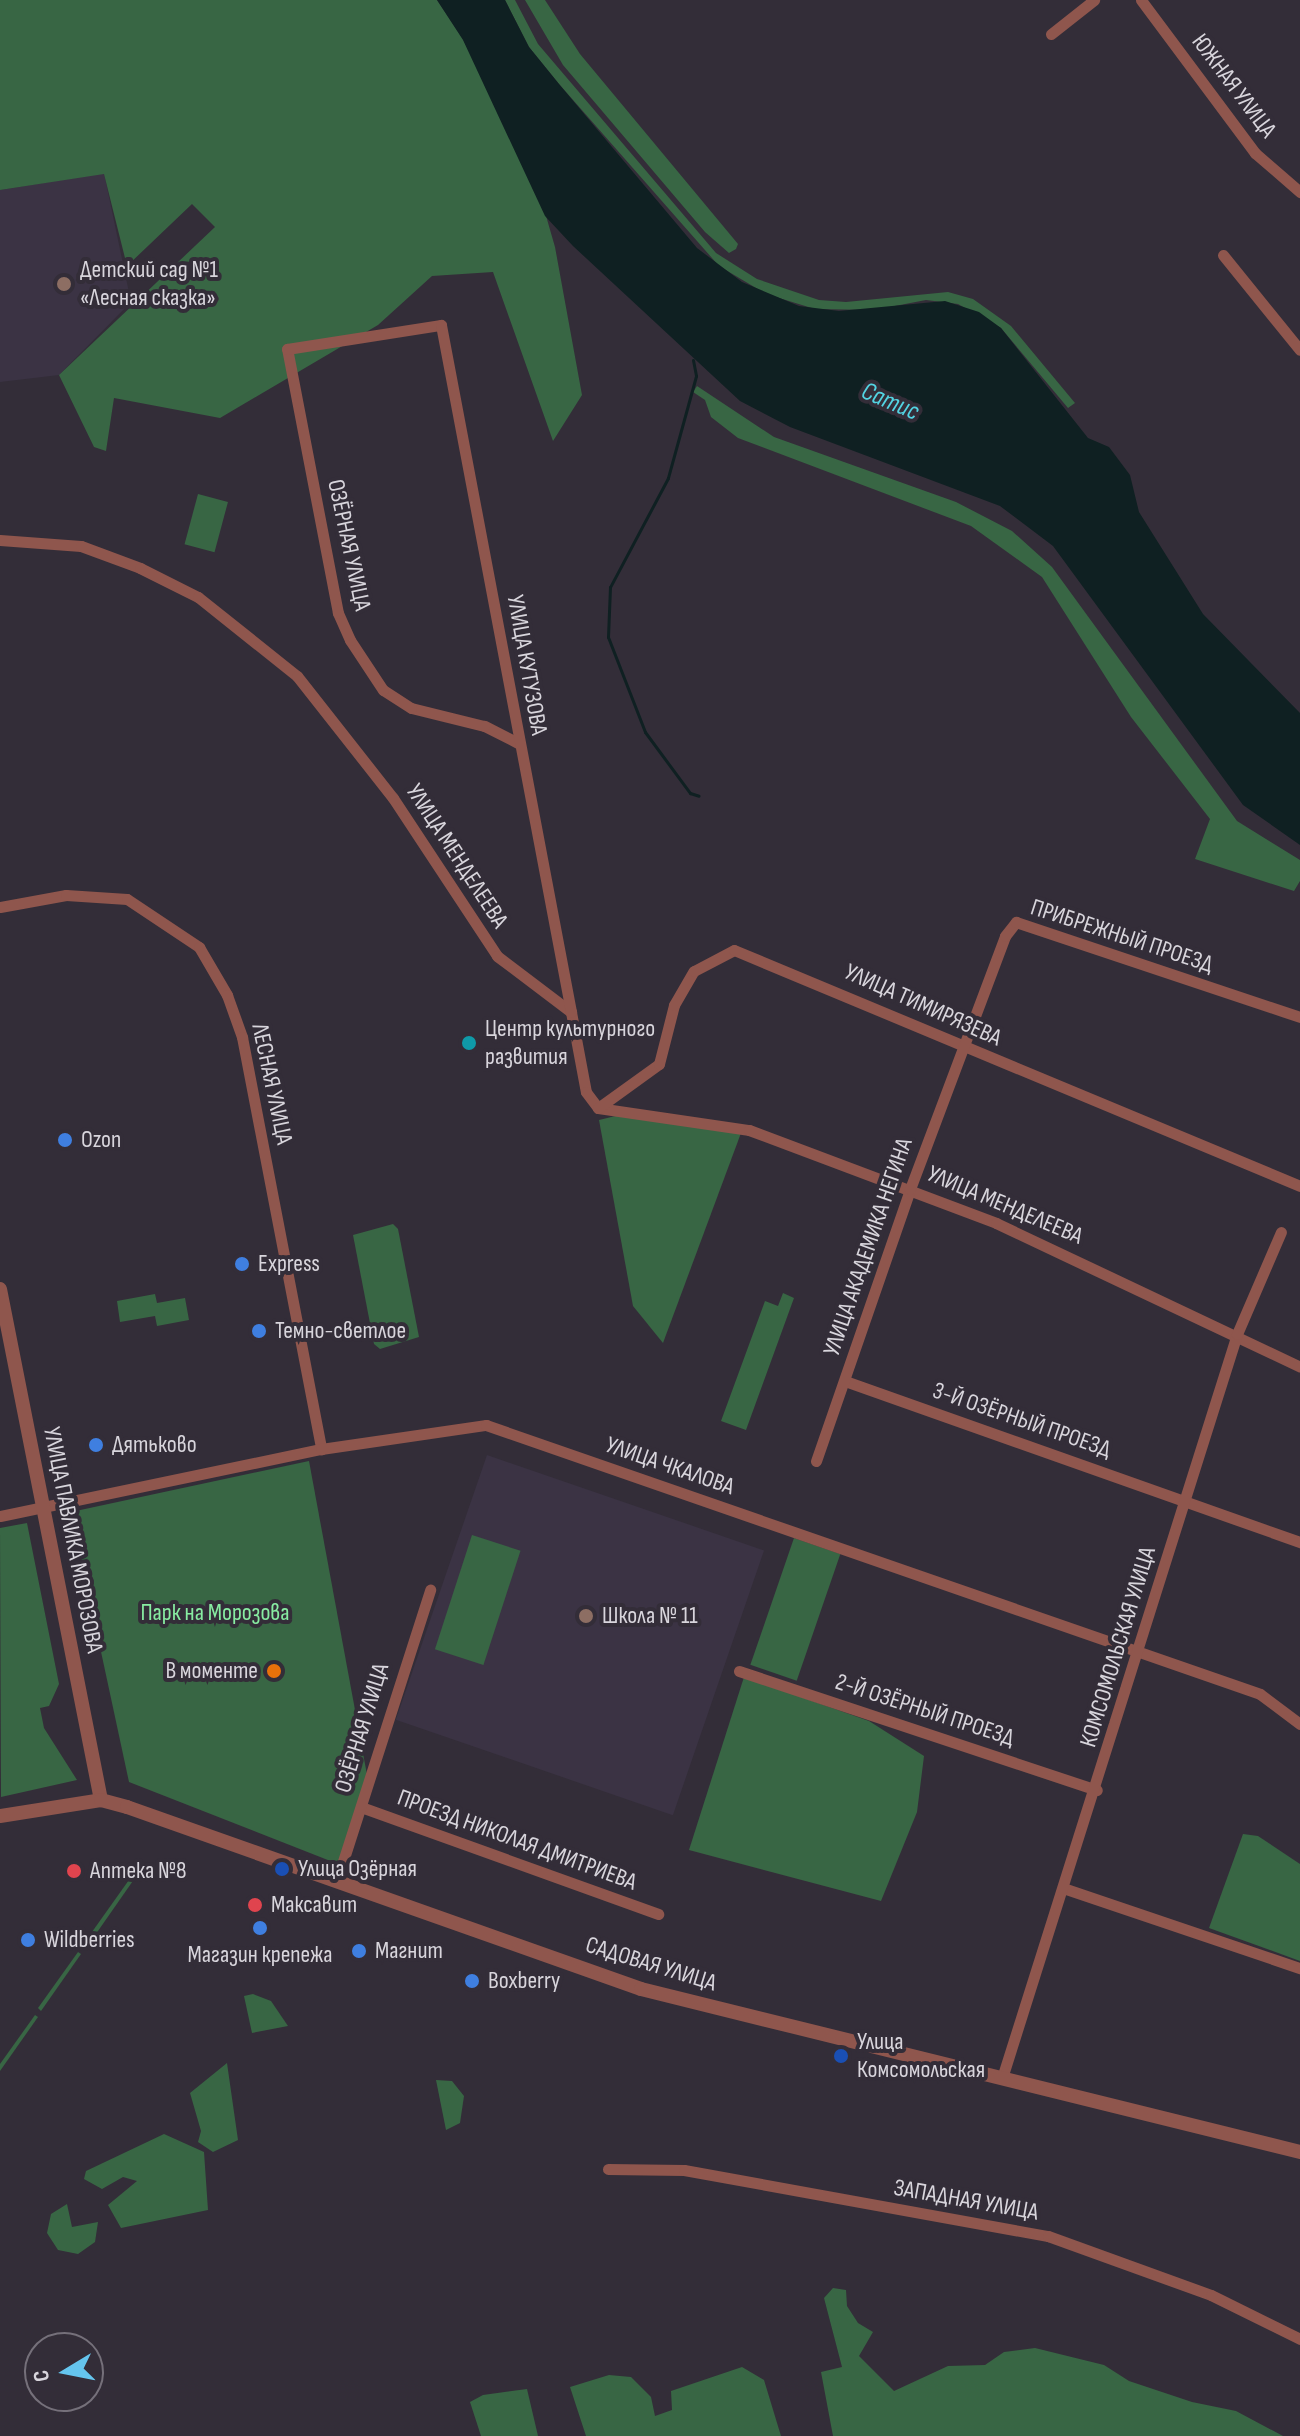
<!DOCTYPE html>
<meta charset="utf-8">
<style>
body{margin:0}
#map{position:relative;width:1300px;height:2436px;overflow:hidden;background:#332d38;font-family:"Sofia Sans Condensed",sans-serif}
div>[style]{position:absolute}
.built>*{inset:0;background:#3b3344;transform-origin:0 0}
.green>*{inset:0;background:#386644;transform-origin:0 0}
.water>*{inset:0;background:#0f2022}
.stream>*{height:3px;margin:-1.5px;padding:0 1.5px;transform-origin:1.5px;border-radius:1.5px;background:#0f2022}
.minor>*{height:11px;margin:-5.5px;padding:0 5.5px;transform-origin:5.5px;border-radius:5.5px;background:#8f564d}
.tertiary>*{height:14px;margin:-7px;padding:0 7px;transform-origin:7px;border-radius:7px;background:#8f564d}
.dots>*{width:22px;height:22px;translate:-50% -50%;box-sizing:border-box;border:4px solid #332d38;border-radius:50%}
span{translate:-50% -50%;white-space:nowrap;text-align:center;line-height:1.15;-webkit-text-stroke:8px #332d38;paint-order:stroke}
.street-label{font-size:24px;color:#d8d5dc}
.poi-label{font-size:24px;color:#d8d5dc}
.left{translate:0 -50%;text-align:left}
.right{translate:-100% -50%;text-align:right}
.park-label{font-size:24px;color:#88eca2}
.water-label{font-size:26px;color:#53d3e2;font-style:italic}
.north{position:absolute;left:24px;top:2332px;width:80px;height:80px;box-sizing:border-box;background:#332d38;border:2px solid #75707a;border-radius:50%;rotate:260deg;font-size:22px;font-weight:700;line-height:32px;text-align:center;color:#d8d5dc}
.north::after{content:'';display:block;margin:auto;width:28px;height:36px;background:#65c5ee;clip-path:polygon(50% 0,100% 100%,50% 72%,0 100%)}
</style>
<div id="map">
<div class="built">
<i style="clip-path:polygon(104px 173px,131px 302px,59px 375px,0 382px,0 190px)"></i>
<i style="left:487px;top:1455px;width:293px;height:280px;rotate:19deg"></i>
</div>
<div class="green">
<i style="clip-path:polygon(0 0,437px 0,463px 39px,540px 195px,555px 247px,582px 395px,553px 441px,493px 272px,432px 276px,378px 325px,220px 418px,114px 398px,106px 451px,94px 447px,59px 375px,215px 227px,192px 204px,127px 266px,104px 174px,0 190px)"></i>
<i style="clip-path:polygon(505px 0,515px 0,538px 44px,716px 253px,757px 279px,819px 300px,846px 302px,948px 292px,973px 299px,1011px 326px,1075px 403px,1068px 408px,1001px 328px,958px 304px,926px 300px,874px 310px,815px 309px,766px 294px,719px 266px,559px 84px,529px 47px)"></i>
<i style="clip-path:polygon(525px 0,545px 0,580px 54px,738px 244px,736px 249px,729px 253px,705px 232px,563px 65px)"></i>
<i style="clip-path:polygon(697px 386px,774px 437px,956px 502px,1012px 531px,1052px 567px,1237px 821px,1300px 860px,1300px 881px,1294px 891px,1195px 859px,1210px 819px,1131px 717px,1042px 577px,971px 526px,738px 438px,711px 417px,705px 400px,693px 392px)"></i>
<i style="left:198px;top:494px;width:31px;height:52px;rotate:15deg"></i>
<i style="clip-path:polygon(636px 1111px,741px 1133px,663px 1343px,633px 1306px,599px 1120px)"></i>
<i style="clip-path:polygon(393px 1224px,398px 1229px,419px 1337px,380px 1349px,374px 1344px,353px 1235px)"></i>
<i style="clip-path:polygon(783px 1293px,794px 1298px,746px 1430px,721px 1421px,765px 1301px,778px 1306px)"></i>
<i style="clip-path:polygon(155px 1294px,157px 1303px,185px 1298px,189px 1320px,157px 1326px,155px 1316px,120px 1322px,117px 1301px)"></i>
<i style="clip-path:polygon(309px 1461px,370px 1791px,338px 1864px,129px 1782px,71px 1512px)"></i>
<i style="clip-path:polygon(27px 1523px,59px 1684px,49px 1706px,40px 1708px,44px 1728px,77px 1780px,1px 1797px,0 1528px)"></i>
<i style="left:472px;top:1535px;width:51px;height:120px;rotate:18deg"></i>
<i style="left:794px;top:1538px;width:49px;height:134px;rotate:19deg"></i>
<i style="clip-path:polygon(744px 1677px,869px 1721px,924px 1756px,917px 1812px,881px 1901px,689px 1850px)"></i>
<i style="clip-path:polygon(1243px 1834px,1258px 1836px,1300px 1864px,1300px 1961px,1209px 1928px)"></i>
<i style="clip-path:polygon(141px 1863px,144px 1865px,91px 1941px,87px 1939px)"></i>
<i style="clip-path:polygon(78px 1952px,81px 1954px,41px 2011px,38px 2008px)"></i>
<i style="clip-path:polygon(253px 1994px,271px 2001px,288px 2026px,252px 2033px,244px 1996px)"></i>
<i style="clip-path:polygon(35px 2015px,38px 2017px,0 2071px,0 2064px)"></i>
<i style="clip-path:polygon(227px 2063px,238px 2140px,213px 2152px,198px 2142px,201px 2131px,190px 2093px)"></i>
<i style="clip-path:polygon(436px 2080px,452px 2081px,464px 2096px,460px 2123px,446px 2130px)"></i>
<i style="clip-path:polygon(164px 2134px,204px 2152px,208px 2210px,121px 2228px,108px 2205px,137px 2181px,123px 2177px,102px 2189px,84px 2179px,86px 2171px)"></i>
<i style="clip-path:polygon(67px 2204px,72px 2227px,98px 2222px,95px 2242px,78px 2254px,58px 2250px,47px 2233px,51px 2214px)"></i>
<i style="clip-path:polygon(833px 2288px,846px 2290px,847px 2306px,858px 2323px,873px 2332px,859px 2356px,894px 2391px,948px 2366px,985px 2365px,1004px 2352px,1035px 2348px,1104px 2365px,1129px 2381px,1192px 2402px,1236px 2411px,1283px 2436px,833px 2436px,821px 2372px,842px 2367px,824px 2298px)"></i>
<i style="clip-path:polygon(742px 2367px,764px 2380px,781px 2436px,586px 2436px,570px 2387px,609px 2375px,631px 2377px,651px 2397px,655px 2416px,672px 2410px,671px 2391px)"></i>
<i style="clip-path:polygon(527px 2389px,538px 2436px,481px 2436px,470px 2402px,483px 2395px)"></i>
</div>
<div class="water">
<i style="clip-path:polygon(437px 0,505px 0,529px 47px,559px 84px,697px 248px,742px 282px,799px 306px,839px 311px,945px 301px,979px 312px,1001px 328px,1088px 438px,1109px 447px,1130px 475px,1139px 512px,1203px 614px,1300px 713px,1300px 845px,1243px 805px,1053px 546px,1000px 506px,790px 427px,740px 401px,573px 246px,545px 216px,463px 40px)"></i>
</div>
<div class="stream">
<i style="left:693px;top:360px;width:16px;rotate:79deg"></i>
<i style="left:696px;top:376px;width:106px;rotate:105.4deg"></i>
<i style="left:668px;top:478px;width:123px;rotate:118deg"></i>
<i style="left:610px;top:587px;width:50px;rotate:92.3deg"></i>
<i style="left:608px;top:637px;width:102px;rotate:68.7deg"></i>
<i style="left:645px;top:732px;width:76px;rotate:53.6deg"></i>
<i style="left:690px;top:793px;width:9px;rotate:18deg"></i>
</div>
<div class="minor">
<i style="left:1141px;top:0;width:191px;rotate:53.3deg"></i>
<i style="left:1255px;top:153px;width:60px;rotate:40.9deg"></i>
<i style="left:1051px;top:34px;width:55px;rotate:-38.3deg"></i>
<i style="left:1223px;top:255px;width:122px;rotate:51deg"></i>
<i style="left:0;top:540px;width:81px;rotate:4.2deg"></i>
<i style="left:81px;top:546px;width:63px;rotate:20.4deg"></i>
<i style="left:140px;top:568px;width:65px;rotate:26.6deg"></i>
<i style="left:198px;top:597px;width:127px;rotate:38.6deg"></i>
<i style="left:297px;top:676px;width:155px;rotate:51.8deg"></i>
<i style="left:393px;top:798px;width:189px;rotate:56.6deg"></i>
<i style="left:497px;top:956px;width:93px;rotate:37.1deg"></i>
<i style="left:571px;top:1012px;width:81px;rotate:79.4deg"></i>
<i style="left:586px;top:1092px;width:20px;rotate:53deg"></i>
<i style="left:598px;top:1108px;width:153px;rotate:8.3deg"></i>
<i style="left:749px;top:1130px;width:264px;rotate:20.6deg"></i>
<i style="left:996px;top:1223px;width:336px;rotate:25.3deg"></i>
<i style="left:518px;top:743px;width:38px;rotate:-153deg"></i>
<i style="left:484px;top:726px;width:75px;rotate:-166.1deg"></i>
<i style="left:411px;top:708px;width:33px;rotate:-147deg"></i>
<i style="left:383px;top:690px;width:60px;rotate:-123.4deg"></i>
<i style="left:350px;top:640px;width:30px;rotate:-114deg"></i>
<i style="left:338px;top:613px;width:269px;rotate:-100.9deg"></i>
<i style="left:287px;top:349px;width:156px;rotate:-8.9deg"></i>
<i style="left:441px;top:325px;width:699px;rotate:79.28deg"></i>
<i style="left:0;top:907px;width:67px;rotate:-10.3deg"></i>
<i style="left:66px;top:895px;width:61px;rotate:3.8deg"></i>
<i style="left:127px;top:899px;width:87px;rotate:33.7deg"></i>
<i style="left:199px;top:947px;width:56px;rotate:59.7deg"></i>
<i style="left:227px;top:995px;width:45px;rotate:70.3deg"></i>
<i style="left:242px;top:1037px;width:420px;rotate:79.1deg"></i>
<i style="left:598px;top:1108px;width:75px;rotate:-35.8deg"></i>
<i style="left:659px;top:1064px;width:61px;rotate:-75.7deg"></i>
<i style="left:674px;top:1005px;width:39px;rotate:-60deg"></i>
<i style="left:694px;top:971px;width:45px;rotate:-27.7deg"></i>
<i style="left:734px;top:950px;width:613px;rotate:22.63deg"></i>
<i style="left:845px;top:1381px;width:483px;rotate:19.5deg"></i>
<i style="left:816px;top:1461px;width:288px;rotate:-70.9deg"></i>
<i style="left:910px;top:1189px;width:270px;rotate:-69.4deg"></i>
<i style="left:1005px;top:936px;width:18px;rotate:-52deg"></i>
<i style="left:1016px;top:922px;width:299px;rotate:18.5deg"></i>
<i style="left:0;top:1516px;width:328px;rotate:-11.8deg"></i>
<i style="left:321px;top:1449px;width:167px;rotate:-8.3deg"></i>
<i style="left:486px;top:1425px;width:819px;rotate:19.16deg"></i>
<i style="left:1260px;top:1694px;width:50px;rotate:36.9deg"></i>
<i style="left:739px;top:1671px;width:377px;rotate:18.4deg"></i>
<i style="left:361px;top:1807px;width:316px;rotate:19.8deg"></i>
<i style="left:337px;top:1880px;width:305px;rotate:-72.2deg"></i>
<i style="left:1066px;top:1889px;width:247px;rotate:18.7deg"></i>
<i style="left:1002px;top:2078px;width:780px;rotate:-72.47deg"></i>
<i style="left:1237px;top:1334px;width:111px;rotate:-66.7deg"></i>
<i style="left:608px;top:2169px;width:76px;rotate:0.8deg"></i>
<i style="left:684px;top:2170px;width:370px;rotate:10.3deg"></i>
<i style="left:1048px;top:2236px;width:173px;rotate:19.9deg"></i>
<i style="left:1211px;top:2295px;width:99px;rotate:26.3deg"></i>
</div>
<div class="tertiary">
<i style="left:0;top:1289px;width:521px;rotate:78.82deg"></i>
<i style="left:0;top:1816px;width:102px;rotate:-9deg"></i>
<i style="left:101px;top:1800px;width:27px;rotate:15deg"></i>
<i style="left:127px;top:1807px;width:545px;rotate:19.5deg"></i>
<i style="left:641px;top:1989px;width:679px;rotate:13.89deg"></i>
</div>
<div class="dots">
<i style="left:64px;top:284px;background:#8d6e63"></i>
<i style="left:469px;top:1043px;background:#0f9aa8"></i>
<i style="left:65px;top:1140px;background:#3f7fe0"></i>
<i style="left:242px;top:1264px;background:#3f7fe0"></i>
<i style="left:259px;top:1331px;background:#3f7fe0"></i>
<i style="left:96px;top:1445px;background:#3f7fe0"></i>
<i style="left:586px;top:1616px;background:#8d6e63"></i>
<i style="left:274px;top:1671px;background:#e8710a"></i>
<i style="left:282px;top:1869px;background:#1a4fb4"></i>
<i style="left:74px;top:1871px;background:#e0444e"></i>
<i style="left:255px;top:1905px;background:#e0444e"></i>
<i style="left:260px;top:1928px;background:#3f7fe0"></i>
<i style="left:28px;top:1940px;background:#3f7fe0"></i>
<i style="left:359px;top:1951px;background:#3f7fe0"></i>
<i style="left:472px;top:1981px;background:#3f7fe0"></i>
<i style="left:841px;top:2056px;background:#1a4fb4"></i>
</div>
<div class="street-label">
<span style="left:1234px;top:86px;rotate:53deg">ЮЖНАЯ УЛИЦА</span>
<span style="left:349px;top:545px;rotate:78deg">ОЗЁРНАЯ УЛИЦА</span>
<span style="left:527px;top:665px;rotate:80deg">УЛИЦА КУТУЗОВА</span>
<span style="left:457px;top:856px;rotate:57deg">УЛИЦА МЕНДЕЛЕЕВА</span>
<span style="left:1122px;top:936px;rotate:18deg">ПРИБРЕЖНЫЙ ПРОЕЗД</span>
<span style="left:923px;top:1005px;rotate:24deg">УЛИЦА ТИМИРЯЗЕВА</span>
<span style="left:272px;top:1084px;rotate:78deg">ЛЕСНАЯ УЛИЦА</span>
<span style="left:1005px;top:1205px;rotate:23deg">УЛИЦА МЕНДЕЛЕЕВА</span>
<span style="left:868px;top:1247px;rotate:-71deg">УЛИЦА АКАДЕМИКА НЕГИНА</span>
<span style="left:1022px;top:1420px;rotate:19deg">3-Й ОЗЁРНЫЙ ПРОЕЗД</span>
<span style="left:670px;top:1466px;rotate:19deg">УЛИЦА ЧКАЛОВА</span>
<span style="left:73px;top:1540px;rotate:79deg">УЛИЦА ПАВЛИКА МОРОЗОВА</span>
<span style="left:1118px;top:1647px;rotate:-73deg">КОМСОМОЛЬСКАЯ УЛИЦА</span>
<span style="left:925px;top:1710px;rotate:18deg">2-Й ОЗЁРНЫЙ ПРОЕЗД</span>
<span style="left:362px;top:1728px;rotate:-73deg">ОЗЁРНАЯ УЛИЦА</span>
<span style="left:517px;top:1840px;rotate:20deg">ПРОЕЗД НИКОЛАЯ ДМИТРИЕВА</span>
<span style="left:651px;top:1964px;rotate:17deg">САДОВАЯ УЛИЦА</span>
<span style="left:966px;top:2200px;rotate:10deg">ЗАПАДНАЯ УЛИЦА</span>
</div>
<div class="poi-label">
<span class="left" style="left:80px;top:284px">Детский сад №1<br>«Лесная сказка»</span>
<span class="left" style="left:485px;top:1043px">Центр культурного<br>развития</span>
<span class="left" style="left:81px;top:1140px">Ozon</span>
<span class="left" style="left:258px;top:1264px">Express</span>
<span class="left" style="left:275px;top:1331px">Темно-светлое</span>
<span class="left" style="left:112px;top:1445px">Дятьково</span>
<span class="left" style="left:602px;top:1616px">Школа № 11</span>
<span class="right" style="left:258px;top:1671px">В моменте</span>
<span class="left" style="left:298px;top:1869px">Улица Озёрная</span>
<span class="left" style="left:90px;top:1871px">Аптека №8</span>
<span class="left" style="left:271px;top:1905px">Максавит</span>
<span class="left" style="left:44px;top:1940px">Wildberries</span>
<span class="left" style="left:375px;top:1951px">Магнит</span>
<span style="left:260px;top:1955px">Магазин крепежа</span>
<span class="left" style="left:488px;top:1981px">Boxberry</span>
<span class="left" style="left:857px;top:2056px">Улица<br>Комсомольская</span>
</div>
<div class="park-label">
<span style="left:215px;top:1613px">Парк на Морозова</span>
</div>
<div class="water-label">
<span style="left:890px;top:402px;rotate:23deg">Сатис</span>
</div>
<div class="north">С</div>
</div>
